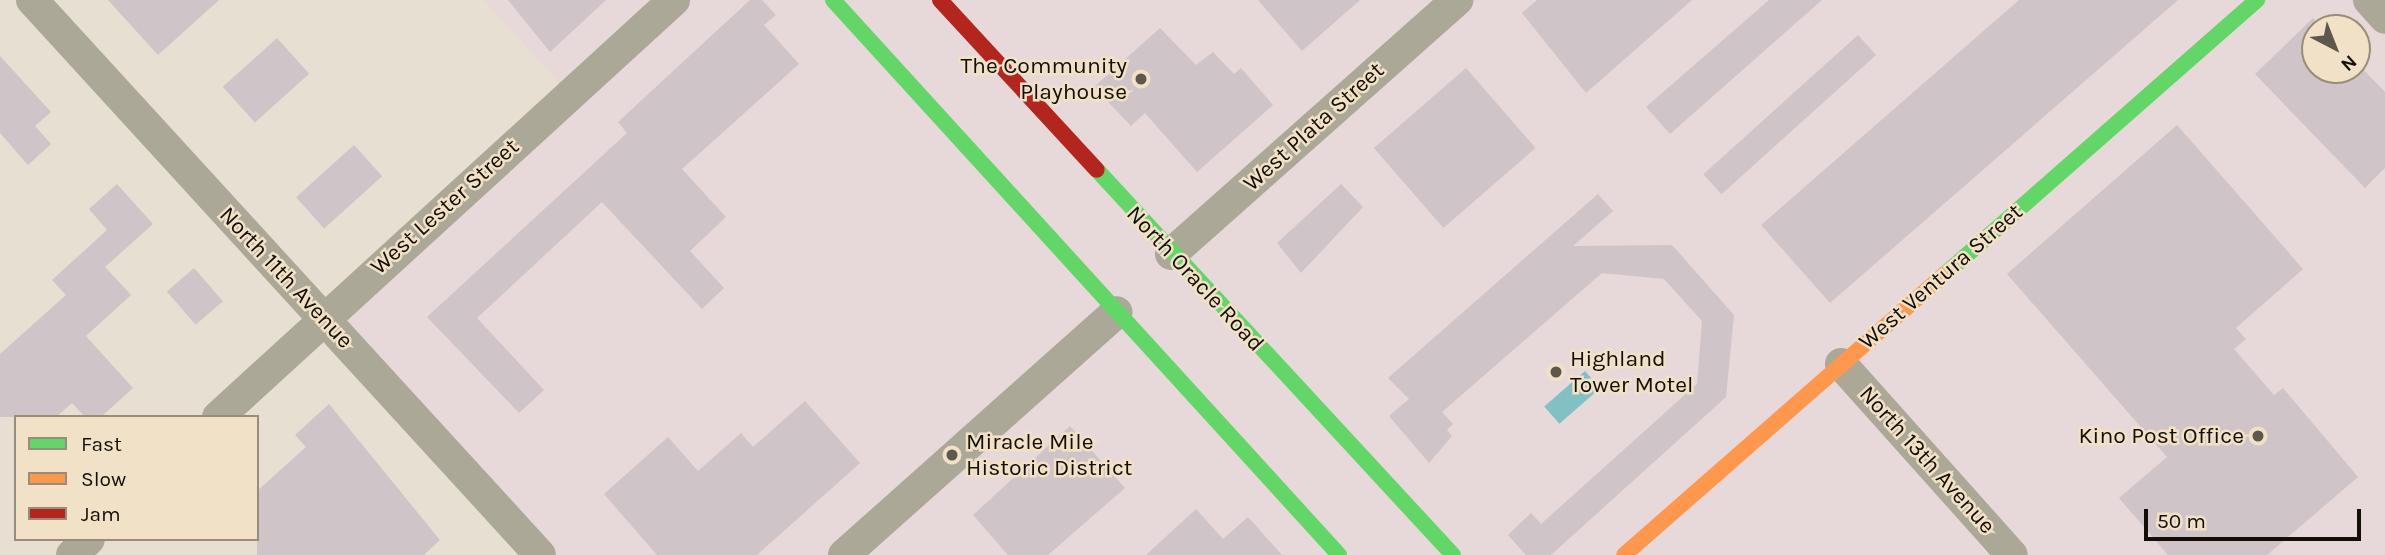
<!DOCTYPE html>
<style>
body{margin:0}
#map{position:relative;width:2385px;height:555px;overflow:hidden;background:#e7dfd1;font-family:Karla,sans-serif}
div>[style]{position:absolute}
.industrial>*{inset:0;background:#e7d8da}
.water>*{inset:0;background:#83c0c4;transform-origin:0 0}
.building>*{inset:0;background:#cfc4c7;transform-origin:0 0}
.street>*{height:32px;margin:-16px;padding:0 16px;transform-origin:16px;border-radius:16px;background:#aca897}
.fast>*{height:16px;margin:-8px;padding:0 8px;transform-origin:8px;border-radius:8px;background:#63d668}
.slow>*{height:16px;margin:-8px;padding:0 8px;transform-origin:8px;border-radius:8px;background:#ff974d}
.jam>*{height:16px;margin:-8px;padding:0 8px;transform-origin:8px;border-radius:8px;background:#b3261e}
.dots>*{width:19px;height:19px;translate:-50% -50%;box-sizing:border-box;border:4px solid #f1e1c7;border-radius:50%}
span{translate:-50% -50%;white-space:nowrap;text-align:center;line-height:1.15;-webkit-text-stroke:5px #f1e1c7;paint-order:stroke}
.poi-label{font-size:23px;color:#130e06}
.right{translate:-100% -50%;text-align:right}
.left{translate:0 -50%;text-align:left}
.street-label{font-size:23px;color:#130e06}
.legend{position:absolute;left:14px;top:415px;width:245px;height:126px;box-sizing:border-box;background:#f1e1c7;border:2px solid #988d7a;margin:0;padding:9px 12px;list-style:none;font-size:21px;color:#130e06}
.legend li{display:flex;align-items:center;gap:14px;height:35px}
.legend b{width:35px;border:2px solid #988d7a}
.north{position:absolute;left:2301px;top:14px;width:70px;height:70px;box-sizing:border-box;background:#f1e1c7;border:2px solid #988d7a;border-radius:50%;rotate:138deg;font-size:19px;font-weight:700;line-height:28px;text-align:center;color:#130e06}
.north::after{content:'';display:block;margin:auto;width:24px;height:32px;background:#5d574d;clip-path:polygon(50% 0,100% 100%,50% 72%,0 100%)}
.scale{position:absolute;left:2144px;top:509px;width:217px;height:32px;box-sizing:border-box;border:4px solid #130e06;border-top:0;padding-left:9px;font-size:21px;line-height:24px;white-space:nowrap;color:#130e06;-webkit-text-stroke:5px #f1e1c7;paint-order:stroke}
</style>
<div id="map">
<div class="industrial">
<i style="clip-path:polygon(evenodd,484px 0,2385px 0,2385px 555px,540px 555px,323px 316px,571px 96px,484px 0,2315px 28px,2357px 28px,2357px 70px,2315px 70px,2315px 28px)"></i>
</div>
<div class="water">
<i style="left:1585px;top:371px;width:23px;height:54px;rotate:49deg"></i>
</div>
<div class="building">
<i style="clip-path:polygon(108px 0,219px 0,158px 55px)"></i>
<i style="clip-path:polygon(508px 0,606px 0,550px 52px)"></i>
<i style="clip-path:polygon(750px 0,762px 0,776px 15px,764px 25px,799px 64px,682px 169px,726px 217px,690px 251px,724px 288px,702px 309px,602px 202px,477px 318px,544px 390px,519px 413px,427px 317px,627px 133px,618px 122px)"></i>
<i style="clip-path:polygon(1258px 0,1360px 0,1302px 51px)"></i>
<i style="clip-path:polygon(1537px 0,1692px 0,1586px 93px,1522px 13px)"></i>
<i style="clip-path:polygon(1769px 0,1822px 0,1670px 134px,1646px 107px)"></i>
<i style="clip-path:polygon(2019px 0,2178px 0,1830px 303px,1761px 225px)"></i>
<i style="clip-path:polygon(2313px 18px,2323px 28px,2315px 28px,2315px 70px,2357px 70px,2357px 63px,2385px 92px,2385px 168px,2365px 188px,2255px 74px)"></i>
<i style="clip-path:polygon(1160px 28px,1196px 65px,1213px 52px,1234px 74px,1241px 68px,1273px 105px,1197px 172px,1145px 113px,1131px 126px,1094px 87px)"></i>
<i style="left:1858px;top:35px;width:27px;height:208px;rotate:48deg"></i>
<i style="left:277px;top:38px;width:48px;height:73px;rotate:48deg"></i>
<i style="clip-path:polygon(0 56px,51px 112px,35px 126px,51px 144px,28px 165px,0 133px)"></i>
<i style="left:1466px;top:68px;width:106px;height:122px;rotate:49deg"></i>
<i style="clip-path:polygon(2177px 125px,2303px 269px,2236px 328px,2246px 339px,2234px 349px,2274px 395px,2283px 388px,2358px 477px,2267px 555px,2168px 555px,2119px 498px,2167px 457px,2007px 274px)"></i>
<i style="left:354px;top:145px;width:42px;height:78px;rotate:48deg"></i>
<i style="clip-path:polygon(117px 184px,153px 224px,105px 267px,131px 295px,86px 336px,133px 388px,101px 417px,85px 417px,72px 403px,56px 417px,0 417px,0 354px,66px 295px,52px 280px,107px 230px,89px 209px)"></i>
<i style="clip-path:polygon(1341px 184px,1363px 207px,1301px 273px,1277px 243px)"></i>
<i style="clip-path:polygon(1598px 194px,1613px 211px,1573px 246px,1672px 245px,1734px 315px,1726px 397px,1551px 555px,1526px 555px,1508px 535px,1531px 513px,1541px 524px,1697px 384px,1702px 321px,1664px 279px,1602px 273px,1442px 412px,1453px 424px,1447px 430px,1452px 436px,1429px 463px,1389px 416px,1409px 399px,1388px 378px)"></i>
<i style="left:194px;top:268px;width:44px;height:36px;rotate:49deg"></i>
<i style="clip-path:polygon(805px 401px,860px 463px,757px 555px,657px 555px,604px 494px,668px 437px,698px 471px,741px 433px,753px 447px)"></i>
<i style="clip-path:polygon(329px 404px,440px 540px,424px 555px,257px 555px,257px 491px,306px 447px,295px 435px)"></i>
<i style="clip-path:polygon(1070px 426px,1125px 488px,1048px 555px,1008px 555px,973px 515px)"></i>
<i style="clip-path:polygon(1196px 509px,1223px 539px,1248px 517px,1282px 555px,1146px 555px)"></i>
</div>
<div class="street">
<i style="left:32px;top:0;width:752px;rotate:47.53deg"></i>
<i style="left:2369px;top:0;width:24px;rotate:48deg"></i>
<i style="left:1171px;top:254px;width:383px;rotate:-41.6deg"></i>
<i style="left:1841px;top:364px;width:256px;rotate:48.2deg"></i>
<i style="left:218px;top:417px;width:618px;rotate:-42.44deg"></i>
<i style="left:72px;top:555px;width:23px;rotate:-43deg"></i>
<i style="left:844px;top:555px;width:365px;rotate:-41.7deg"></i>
</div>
<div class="fast">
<i style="left:833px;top:0;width:751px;rotate:47.64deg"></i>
<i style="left:1097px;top:170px;width:524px;rotate:47.24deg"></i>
<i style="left:1944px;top:275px;width:417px;rotate:-41.3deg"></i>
</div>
<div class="slow">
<i style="left:1624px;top:555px;width:425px;rotate:-41.2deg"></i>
</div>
<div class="jam">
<i style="left:940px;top:0;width:231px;rotate:47.3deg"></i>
</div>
<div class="dots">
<i style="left:1141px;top:79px;background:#5d574d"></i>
<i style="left:1556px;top:372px;background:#5d574d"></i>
<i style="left:2258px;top:436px;background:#5d574d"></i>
<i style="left:952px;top:455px;background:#5d574d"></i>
</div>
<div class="poi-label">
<span class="right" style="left:1127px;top:79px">The Community<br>Playhouse</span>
<span class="left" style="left:1570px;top:372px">Highland<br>Tower Motel</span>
<span class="right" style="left:2244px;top:436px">Kino Post Office</span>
<span class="left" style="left:966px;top:455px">Miracle Mile<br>Historic District</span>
</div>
<div class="street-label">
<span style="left:1314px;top:127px;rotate:-42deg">West Plata Street</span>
<span style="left:445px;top:207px;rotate:-42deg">West Lester Street</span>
<span style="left:1941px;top:277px;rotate:-41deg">West Ventura Street</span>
<span style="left:286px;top:278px;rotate:47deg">North 11th Avenue</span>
<span style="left:1195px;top:279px;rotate:47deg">North Oracle Road</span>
<span style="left:1927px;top:460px;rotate:48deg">North 13th Avenue</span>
</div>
<ul class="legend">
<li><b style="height:9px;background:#63d668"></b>Fast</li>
<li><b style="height:9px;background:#ff974d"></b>Slow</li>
<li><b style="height:9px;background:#b3261e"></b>Jam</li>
</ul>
<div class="north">N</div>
<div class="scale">50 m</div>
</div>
